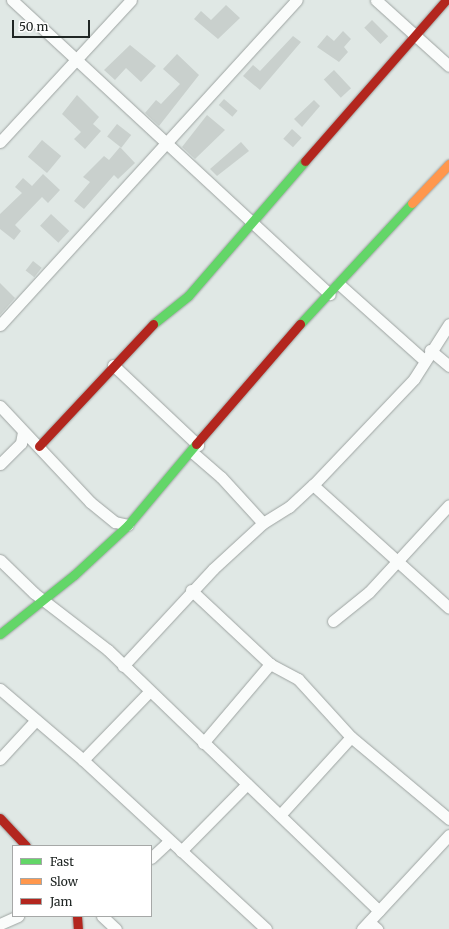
<!DOCTYPE html>
<style>
body{margin:0}
#map{position:relative;width:449px;height:929px;overflow:hidden;background:#e0e8e5;font-family:Merriweather,serif}
div>[style]{position:absolute}
.building>*{inset:0;background:#c9d0cd;transform-origin:0 0}
.roads{filter:drop-shadow(0 0 1px #9da3a1) drop-shadow(0 0 1px #9da3a1)}
.street>*{height:11px;margin:-5.5px;padding:0 5.5px;transform-origin:5.5px;border-radius:5.5px;background:#fafcfb}
.fast>*{height:9px;margin:-4.5px;padding:0 4.5px;transform-origin:4.5px;border-radius:4.5px;background:#63d668}
.slow>*{height:9px;margin:-4.5px;padding:0 4.5px;transform-origin:4.5px;border-radius:4.5px;background:#ff974d}
.jam>*{height:9px;margin:-4.5px;padding:0 4.5px;transform-origin:4.5px;border-radius:4.5px;background:#b3261e}
span{translate:-50% -50%;white-space:nowrap;text-align:center;line-height:1.15;-webkit-text-stroke:4px #fff;paint-order:stroke}
.legend{position:absolute;left:12px;top:845px;width:140px;height:72px;box-sizing:border-box;background:#fff;border:1px solid #a6a8a7;margin:0;padding:5px 7px;list-style:none;font-size:12px;color:#202624}
.legend li{display:flex;align-items:center;gap:8px;height:20px}
.legend b{width:20px;border:1px solid #a6a8a7}
.scale{position:absolute;left:12px;top:20px;width:78px;height:18px;box-sizing:border-box;border:2px solid #202624;border-top:0;padding-left:5px;font-size:12px;line-height:14px;white-space:nowrap;color:#202624;-webkit-text-stroke:3px #fff;paint-order:stroke}
</style>
<div id="map">
<div class="building">
<i style="clip-path:polygon(226px 5px,240px 18px,218px 39px,194px 19px,201px 11px,211px 20px)"></i>
<i style="left:372px;top:20px;width:23px;height:11px;rotate:45deg"></i>
<i style="clip-path:polygon(343px 31px,351px 39px,344px 47px,348px 52px,339px 62px,317px 47px,327px 35px,334px 41px)"></i>
<i style="clip-path:polygon(293px 36px,301px 42px,260px 90px,243px 76px,253px 65px,260px 71px)"></i>
<i style="clip-path:polygon(130px 45px,156px 66px,141px 82px,126px 68px,115px 80px,104px 70px)"></i>
<i style="clip-path:polygon(177px 54px,199px 75px,159px 126px,145px 113px,156px 100px,161px 104px,180px 84px,163px 69px)"></i>
<i style="left:334px;top:70px;width:25px;height:14px;rotate:47deg"></i>
<i style="clip-path:polygon(77px 95px,99px 117px,93px 124px,101px 131px,85px 149px,74px 139px,81px 132px,62px 114px)"></i>
<i style="left:224px;top:99px;width:18px;height:8px;rotate:41deg"></i>
<i style="clip-path:polygon(314px 100px,320px 106px,302px 127px,294px 119px)"></i>
<i style="clip-path:polygon(207px 115px,225px 130px,195px 159px,182px 147px)"></i>
<i style="left:117px;top:124px;width:18px;height:16px;rotate:38deg"></i>
<i style="left:292px;top:129px;width:13px;height:13px;rotate:42deg"></i>
<i style="left:42px;top:140px;width:25px;height:22px;rotate:40deg"></i>
<i style="clip-path:polygon(241px 142px,249px 151px,217px 176px,210px 169px)"></i>
<i style="clip-path:polygon(120px 147px,135px 163px,118px 179px,114px 175px,84px 209px,74px 201px,90px 182px,83px 177px,104px 156px,109px 160px)"></i>
<i style="clip-path:polygon(43px 174px,60px 190px,48px 203px,42px 197px,15px 225px,21px 231px,14px 240px,0 229px,0 214px,22px 193px,15px 187px,23px 178px,32px 186px)"></i>
<i style="left:51px;top:214px;width:25px;height:16px;rotate:43deg"></i>
<i style="left:33px;top:261px;width:11px;height:12px;rotate:38deg"></i>
<i style="clip-path:polygon(0 283px,15px 298px,0 315px)"></i>
</div>
<div class="roads">
<div class="street">
<i style="left:12px;top:0;width:433px;rotate:42.8deg"></i>
<i style="left:376px;top:0;width:98px;rotate:42.1deg"></i>
<i style="left:0;top:142px;width:193px;rotate:-47.3deg"></i>
<i style="left:339px;top:284px;width:115px;rotate:41.8deg"></i>
<i style="left:449px;top:324px;width:65px;rotate:122.5deg"></i>
<i style="left:414px;top:379px;width:146px;rotate:133.6deg"></i>
<i style="left:313px;top:485px;width:183px;rotate:42.1deg"></i>
<i style="left:0;top:325px;width:440px;rotate:-47.6deg"></i>
<i style="left:430px;top:350px;width:25px;rotate:40deg"></i>
<i style="left:113px;top:365px;width:117px;rotate:43.3deg"></i>
<i style="left:0;top:406px;width:132px;rotate:46.8deg"></i>
<i style="left:90px;top:502px;width:32px;rotate:39deg"></i>
<i style="left:115px;top:522px;width:13px;rotate:13deg"></i>
<i style="left:192px;top:452px;width:38px;rotate:41deg"></i>
<i style="left:221px;top:477px;width:62px;rotate:47.6deg"></i>
<i style="left:0;top:464px;width:30px;rotate:-45deg"></i>
<i style="left:21px;top:443px;width:11px;rotate:-80deg"></i>
<i style="left:0;top:560px;width:47px;rotate:44.1deg"></i>
<i style="left:34px;top:593px;width:93px;rotate:37.6deg"></i>
<i style="left:108px;top:650px;width:376px;rotate:43.9deg"></i>
<i style="left:191px;top:590px;width:108px;rotate:43.1deg"></i>
<i style="left:270px;top:664px;width:32px;rotate:28deg"></i>
<i style="left:298px;top:679px;width:79px;rotate:47.6deg"></i>
<i style="left:351px;top:737px;width:128px;rotate:39.9deg"></i>
<i style="left:333px;top:621px;width:46px;rotate:-38.9deg"></i>
<i style="left:369px;top:592px;width:118px;rotate:-47.4deg"></i>
<i style="left:123px;top:666px;width:132px;rotate:-47.1deg"></i>
<i style="left:213px;top:569px;width:68px;rotate:-42.6deg"></i>
<i style="left:263px;top:523px;width:31px;rotate:-32deg"></i>
<i style="left:289px;top:507px;width:33px;rotate:-43deg"></i>
<i style="left:0;top:689px;width:109px;rotate:40.5deg"></i>
<i style="left:83px;top:760px;width:249px;rotate:42.7deg"></i>
<i style="left:203px;top:743px;width:104px;rotate:-49.7deg"></i>
<i style="left:0;top:759px;width:53px;rotate:-47.3deg"></i>
<i style="left:83px;top:760px;width:95px;rotate:-45.9deg"></i>
<i style="left:280px;top:815px;width:105px;rotate:-47.7deg"></i>
<i style="left:181px;top:851px;width:94px;rotate:-45.4deg"></i>
<i style="left:151px;top:858px;width:25px;rotate:-43deg"></i>
<i style="left:102px;top:916px;width:19px;rotate:43deg"></i>
<i style="left:369px;top:922px;width:11px;rotate:41deg"></i>
<i style="left:0;top:924px;width:20px;rotate:-24deg"></i>
<i style="left:362px;top:929px;width:128px;rotate:-47.2deg"></i>
</div>
<div class="fast">
<i style="left:153px;top:324px;width:45px;rotate:-38.7deg"></i>
<i style="left:188px;top:296px;width:179px;rotate:-49.1deg"></i>
<i style="left:300px;top:324px;width:165px;rotate:-47.2deg"></i>
<i style="left:0;top:634px;width:95px;rotate:-38.6deg"></i>
<i style="left:74px;top:575px;width:74px;rotate:-42.8deg"></i>
<i style="left:128px;top:525px;width:106px;rotate:-50deg"></i>
</div>
<div class="slow">
<i style="left:412px;top:203px;width:54px;rotate:-46.5deg"></i>
</div>
<div class="jam">
<i style="left:305px;top:161px;width:214px;rotate:-48.8deg"></i>
<i style="left:196px;top:444px;width:159px;rotate:-49.1deg"></i>
<i style="left:39px;top:446px;width:167px;rotate:-46.9deg"></i>
<i style="left:0;top:818px;width:38px;rotate:47deg"></i>
<i style="left:77px;top:916px;width:13px;rotate:86deg"></i>
</div>
</div>
<ul class="legend">
<li><b style="height:5px;background:#63d668"></b>Fast</li>
<li><b style="height:5px;background:#ff974d"></b>Slow</li>
<li><b style="height:5px;background:#b3261e"></b>Jam</li>
</ul>
<div class="scale">50 m</div>
</div>
